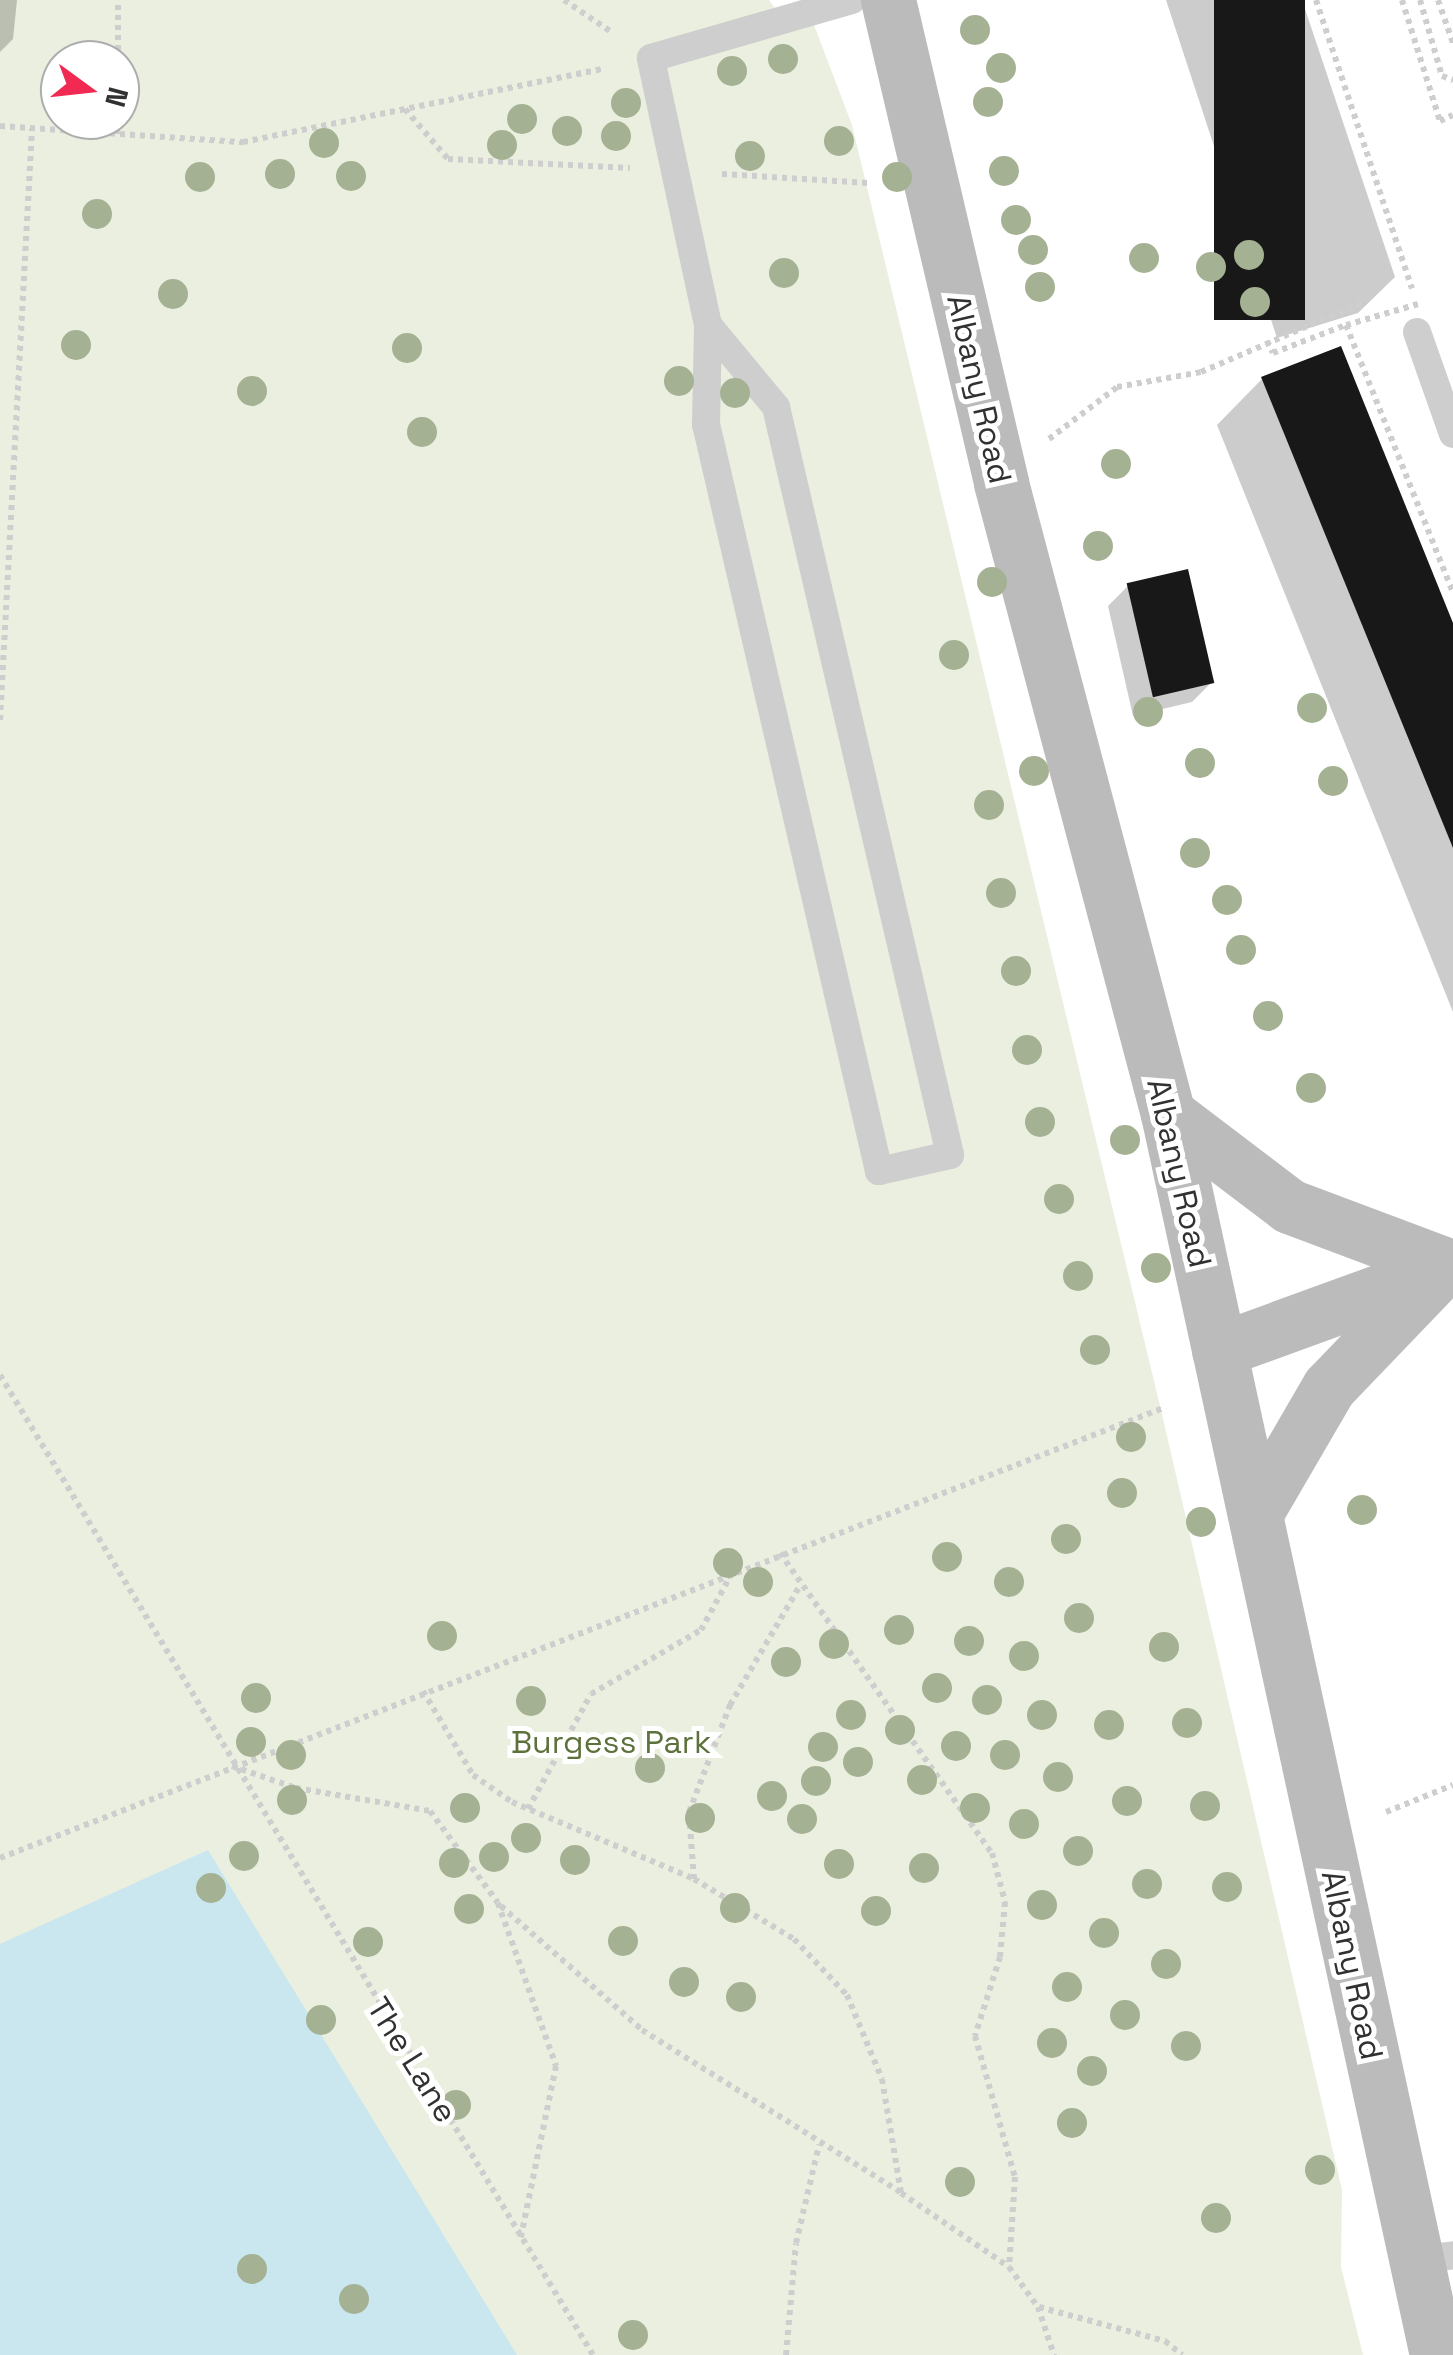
<!DOCTYPE html>
<style>
body{margin:0}
#map{position:relative;width:1453px;height:2355px;overflow:hidden;background:#fff;font-family:"Space Grotesk",sans-serif}
div>[style]{position:absolute}
.green>*{inset:0;background:#eaefdf}
.water>*{inset:0;background:#cae6ef}
.shadow>*{inset:0;background:#0003}
.building>*{inset:0;background:#181818;transform-origin:0 0}
.path>*{height:6px;margin-top:-3px;transform-origin:0;background:repeating-linear-gradient(90deg,#cecece 0 5px,transparent 0 10px)}
.lane>*{height:28px;margin:-14px;padding:0 14px;transform-origin:14px;border-radius:14px;background:#cecece}
.secondary>*{height:55px;margin:-27.5px;padding:0 27.5px;transform-origin:27.5px;border-radius:27.5px;background:#bbb}
.path-bridge>*{height:6px;margin-top:-3px;transform-origin:0;background:repeating-linear-gradient(90deg,#cecece 0 5px,transparent 0 10px)}
.trees>*{width:30px;height:30px;margin:-15px;border-radius:50%;background:#a5b193}
span{translate:-50% -50%;white-space:nowrap;text-align:center;line-height:1.15;-webkit-text-stroke:10px #fff;paint-order:stroke}
.street-label{font-size:32px;color:#313131}
.park-label{font-size:32px;color:#5c713b}
.north{position:absolute;left:40px;top:40px;width:100px;height:100px;box-sizing:border-box;background:#fff;border:2px solid #adadad;border-radius:50%;rotate:105deg;font-size:28px;font-weight:700;line-height:40px;text-align:center;color:#313131}
.north::after{content:'';display:block;margin:auto;width:35px;height:45px;background:#f12a54;clip-path:polygon(50% 0,100% 100%,50% 72%,0 100%)}
</style>
<div id="map">
<div class="green">
<i style="clip-path:polygon(evenodd,0 0,769px 0,777px 11px,806px 4px,852px 125px,1160px 1406px,1342px 2190px,1341px 2267px,1363px 2355px,0 2355px,0 0,60px 60px,120px 60px,120px 120px,60px 120px,60px 60px)"></i>
</div>
<div class="water">
<i style="clip-path:polygon(208px 1850px,517px 2355px,0 2355px,0 1944px)"></i>
</div>
<div class="shadow">
<i style="clip-path:polygon(0 0,17px 0,13px 39px,0 52px)"></i>
<i style="clip-path:polygon(1166px 0,1302px 0,1395px 277px,1358px 313px,1277px 338px)"></i>
<i style="clip-path:polygon(1262px 379px,1453px 629px,1453px 1012px,1217px 425px)"></i>
<i style="clip-path:polygon(1128px 586px,1212px 682px,1192px 702px,1133px 716px,1108px 606px)"></i>
</div>
<div class="building">
<i style="left:1214px;top:0;width:91px;height:320px"></i>
<i style="clip-path:polygon(1341px 346px,1453px 623px,1453px 848px,1261px 377px)"></i>
<i style="left:1188px;top:569px;width:117px;height:63px;rotate:77deg"></i>
</div>
<div class="path">
<i style="left:564px;top:0;width:59px;rotate:34deg"></i>
<i style="left:1316px;top:0;width:304px;rotate:71.6deg"></i>
<i style="left:1402px;top:0;width:127px;rotate:72.6deg"></i>
<i style="left:1440px;top:121px;width:14px;rotate:-25deg"></i>
<i style="left:1420px;top:0;width:79px;rotate:73.9deg"></i>
<i style="left:1442px;top:76px;width:12px;rotate:20deg"></i>
<i style="left:1438px;top:0;width:46px;rotate:70.8deg"></i>
<i style="left:118px;top:60px;width:60px;rotate:-90deg"></i>
<i style="left:405px;top:109px;width:66px;rotate:49.3deg"></i>
<i style="left:448px;top:159px;width:182px;rotate:2.8deg"></i>
<i style="left:0;top:126px;width:244px;rotate:3.8deg"></i>
<i style="left:243px;top:142px;width:370px;rotate:-11.5deg"></i>
<i style="left:117px;top:134px;width:14px;rotate:-90deg"></i>
<i style="left:722px;top:174px;width:147px;rotate:3.5deg"></i>
<i style="left:1267px;top:341px;width:13px;rotate:63deg"></i>
<i style="left:1273px;top:353px;width:78px;rotate:-21deg"></i>
<i style="left:1049px;top:439px;width:86px;rotate:-37.4deg"></i>
<i style="left:1117px;top:387px;width:85px;rotate:-10.1deg"></i>
<i style="left:1201px;top:372px;width:174px;rotate:-23.3deg"></i>
<i style="left:0;top:720px;width:592px;rotate:-86.9deg"></i>
<i style="left:0;top:1375px;width:1145px;rotate:58.82deg"></i>
<i style="left:780px;top:1553px;width:367px;rotate:54.8deg"></i>
<i style="left:992px;top:1853px;width:51px;rotate:75.1deg"></i>
<i style="left:1005px;top:1902px;width:55px;rotate:95.2deg"></i>
<i style="left:1000px;top:1957px;width:83px;rotate:107.6deg"></i>
<i style="left:975px;top:2036px;width:147px;rotate:74.2deg"></i>
<i style="left:1015px;top:2177px;width:91px;rotate:93.8deg"></i>
<i style="left:423px;top:1691px;width:98px;rotate:59.2deg"></i>
<i style="left:473px;top:1775px;width:47px;rotate:34.7deg"></i>
<i style="left:512px;top:1802px;width:198px;rotate:22.9deg"></i>
<i style="left:694px;top:1879px;width:117px;rotate:31deg"></i>
<i style="left:794px;top:1939px;width:77px;rotate:46.6deg"></i>
<i style="left:847px;top:1995px;width:91px;rotate:67.4deg"></i>
<i style="left:882px;top:2079px;width:116px;rotate:80.5deg"></i>
<i style="left:901px;top:2193px;width:131px;rotate:34.4deg"></i>
<i style="left:1009px;top:2267px;width:49px;rotate:54.1deg"></i>
<i style="left:1038px;top:2307px;width:51px;rotate:71.6deg"></i>
<i style="left:232px;top:1766px;width:68px;rotate:19deg"></i>
<i style="left:296px;top:1788px;width:136px;rotate:9.7deg"></i>
<i style="left:430px;top:1811px;width:114px;rotate:53.5deg"></i>
<i style="left:498px;top:1903px;width:173px;rotate:70.4deg"></i>
<i style="left:556px;top:2066px;width:175px;rotate:101.6deg"></i>
<i style="left:528px;top:1809px;width:131px;rotate:-61.3deg"></i>
<i style="left:591px;top:1694px;width:127px;rotate:-30.2deg"></i>
<i style="left:701px;top:1630px;width:65px;rotate:-61.5deg"></i>
<i style="left:1386px;top:1812px;width:72px;rotate:-21.9deg"></i>
<i style="left:0;top:1858px;width:1250px;rotate:-21.15deg"></i>
<i style="left:694px;top:1879px;width:67px;rotate:-94.3deg"></i>
<i style="left:689px;top:1812px;width:115px;rotate:-69deg"></i>
<i style="left:730px;top:1705px;width:140px;rotate:-59.6deg"></i>
<i style="left:501px;top:1906px;width:188px;rotate:41.3deg"></i>
<i style="left:642px;top:2030px;width:305px;rotate:32.1deg"></i>
<i style="left:1039px;top:2307px;width:131px;rotate:15.1deg"></i>
<i style="left:1165px;top:2341px;width:22px;rotate:39deg"></i>
<i style="left:786px;top:2355px;width:112px;rotate:-84.9deg"></i>
<i style="left:796px;top:2243px;width:101px;rotate:-76.8deg"></i>
</div>
<div class="lane">
<i style="left:708px;top:325px;width:107px;rotate:50.3deg"></i>
<i style="left:776px;top:407px;width:768px;rotate:76.9deg"></i>
<i style="left:950px;top:1155px;width:73px;rotate:167.3deg"></i>
<i style="left:879px;top:1171px;width:767px;rotate:-103.04deg"></i>
<i style="left:706px;top:424px;width:99px;rotate:-88.8deg"></i>
<i style="left:708px;top:325px;width:273px;rotate:-102.1deg"></i>
<i style="left:651px;top:58px;width:209px;rotate:-16.1deg"></i>
<i style="left:1417px;top:332px;width:108px;rotate:70.6deg"></i>
<i style="left:1415px;top:2260px;width:38px;rotate:-7deg"></i>
</div>
<div class="secondary">
<i style="left:888px;top:0;width:496px;rotate:76.8deg"></i>
<i style="left:1001px;top:483px;width:653px;rotate:75.18deg"></i>
<i style="left:1168px;top:1114px;width:1270px;rotate:77.77deg"></i>
<i style="left:1168px;top:1114px;width:152px;rotate:37.2deg"></i>
<i style="left:1289px;top:1206px;width:171px;rotate:20.6deg"></i>
<i style="left:1219px;top:1350px;width:216px;rotate:-20deg"></i>
<i style="left:1255px;top:1514px;width:147px;rotate:-59.8deg"></i>
<i style="left:1329px;top:1387px;width:163px;rotate:-46.2deg"></i>
</div>
<div class="path-bridge">
<i style="left:1418px;top:304px;width:75px;rotate:163.7deg"></i>
<i style="left:1346px;top:325px;width:289px;rotate:68.2deg"></i>
</div>
<div class="trees">
<i style="left:975px;top:30px"></i>
<i style="left:783px;top:59px"></i>
<i style="left:1001px;top:68px"></i>
<i style="left:732px;top:71px"></i>
<i style="left:988px;top:102px"></i>
<i style="left:626px;top:103px"></i>
<i style="left:522px;top:119px"></i>
<i style="left:567px;top:131px"></i>
<i style="left:616px;top:136px"></i>
<i style="left:839px;top:141px"></i>
<i style="left:324px;top:143px"></i>
<i style="left:502px;top:145px"></i>
<i style="left:750px;top:156px"></i>
<i style="left:1004px;top:171px"></i>
<i style="left:280px;top:174px"></i>
<i style="left:351px;top:176px"></i>
<i style="left:200px;top:177px"></i>
<i style="left:897px;top:177px"></i>
<i style="left:97px;top:214px"></i>
<i style="left:1016px;top:220px"></i>
<i style="left:1033px;top:250px"></i>
<i style="left:1249px;top:255px"></i>
<i style="left:1144px;top:258px"></i>
<i style="left:1211px;top:267px"></i>
<i style="left:784px;top:273px"></i>
<i style="left:1040px;top:287px"></i>
<i style="left:173px;top:294px"></i>
<i style="left:1255px;top:302px"></i>
<i style="left:76px;top:345px"></i>
<i style="left:407px;top:348px"></i>
<i style="left:679px;top:381px"></i>
<i style="left:252px;top:391px"></i>
<i style="left:735px;top:393px"></i>
<i style="left:422px;top:432px"></i>
<i style="left:1116px;top:464px"></i>
<i style="left:1098px;top:546px"></i>
<i style="left:992px;top:582px"></i>
<i style="left:954px;top:655px"></i>
<i style="left:1312px;top:708px"></i>
<i style="left:1148px;top:712px"></i>
<i style="left:1200px;top:763px"></i>
<i style="left:1034px;top:771px"></i>
<i style="left:1333px;top:781px"></i>
<i style="left:989px;top:805px"></i>
<i style="left:1195px;top:853px"></i>
<i style="left:1001px;top:893px"></i>
<i style="left:1227px;top:900px"></i>
<i style="left:1241px;top:950px"></i>
<i style="left:1016px;top:971px"></i>
<i style="left:1268px;top:1016px"></i>
<i style="left:1027px;top:1050px"></i>
<i style="left:1311px;top:1088px"></i>
<i style="left:1040px;top:1122px"></i>
<i style="left:1125px;top:1140px"></i>
<i style="left:1059px;top:1199px"></i>
<i style="left:1156px;top:1268px"></i>
<i style="left:1078px;top:1276px"></i>
<i style="left:1095px;top:1350px"></i>
<i style="left:1131px;top:1437px"></i>
<i style="left:1122px;top:1493px"></i>
<i style="left:1362px;top:1510px"></i>
<i style="left:1201px;top:1522px"></i>
<i style="left:1066px;top:1539px"></i>
<i style="left:947px;top:1557px"></i>
<i style="left:728px;top:1563px"></i>
<i style="left:758px;top:1582px"></i>
<i style="left:1009px;top:1582px"></i>
<i style="left:1079px;top:1618px"></i>
<i style="left:899px;top:1630px"></i>
<i style="left:442px;top:1636px"></i>
<i style="left:969px;top:1641px"></i>
<i style="left:834px;top:1644px"></i>
<i style="left:1164px;top:1647px"></i>
<i style="left:1024px;top:1656px"></i>
<i style="left:786px;top:1662px"></i>
<i style="left:937px;top:1688px"></i>
<i style="left:256px;top:1698px"></i>
<i style="left:987px;top:1700px"></i>
<i style="left:531px;top:1701px"></i>
<i style="left:851px;top:1715px"></i>
<i style="left:1042px;top:1715px"></i>
<i style="left:1187px;top:1723px"></i>
<i style="left:1109px;top:1725px"></i>
<i style="left:900px;top:1730px"></i>
<i style="left:251px;top:1742px"></i>
<i style="left:956px;top:1746px"></i>
<i style="left:823px;top:1747px"></i>
<i style="left:291px;top:1755px"></i>
<i style="left:1005px;top:1755px"></i>
<i style="left:858px;top:1762px"></i>
<i style="left:650px;top:1768px"></i>
<i style="left:1058px;top:1777px"></i>
<i style="left:922px;top:1780px"></i>
<i style="left:816px;top:1781px"></i>
<i style="left:772px;top:1796px"></i>
<i style="left:292px;top:1800px"></i>
<i style="left:1127px;top:1801px"></i>
<i style="left:1205px;top:1806px"></i>
<i style="left:465px;top:1808px"></i>
<i style="left:975px;top:1808px"></i>
<i style="left:700px;top:1818px"></i>
<i style="left:802px;top:1819px"></i>
<i style="left:1024px;top:1824px"></i>
<i style="left:526px;top:1838px"></i>
<i style="left:1078px;top:1851px"></i>
<i style="left:244px;top:1856px"></i>
<i style="left:494px;top:1857px"></i>
<i style="left:575px;top:1860px"></i>
<i style="left:454px;top:1863px"></i>
<i style="left:839px;top:1864px"></i>
<i style="left:924px;top:1868px"></i>
<i style="left:1147px;top:1884px"></i>
<i style="left:1227px;top:1887px"></i>
<i style="left:211px;top:1888px"></i>
<i style="left:1042px;top:1905px"></i>
<i style="left:735px;top:1908px"></i>
<i style="left:469px;top:1909px"></i>
<i style="left:876px;top:1911px"></i>
<i style="left:1104px;top:1933px"></i>
<i style="left:623px;top:1941px"></i>
<i style="left:368px;top:1942px"></i>
<i style="left:1166px;top:1964px"></i>
<i style="left:684px;top:1982px"></i>
<i style="left:1067px;top:1987px"></i>
<i style="left:741px;top:1997px"></i>
<i style="left:1125px;top:2015px"></i>
<i style="left:321px;top:2020px"></i>
<i style="left:1052px;top:2043px"></i>
<i style="left:1186px;top:2046px"></i>
<i style="left:1092px;top:2071px"></i>
<i style="left:456px;top:2105px"></i>
<i style="left:1072px;top:2123px"></i>
<i style="left:1320px;top:2170px"></i>
<i style="left:960px;top:2182px"></i>
<i style="left:1216px;top:2218px"></i>
<i style="left:252px;top:2269px"></i>
<i style="left:354px;top:2299px"></i>
<i style="left:633px;top:2335px"></i>
</div>
<div class="street-label">
<span style="left:979px;top:389px;rotate:77deg">Albany Road</span>
<span style="left:1179px;top:1173px;rotate:77deg">Albany Road</span>
<span style="left:1352px;top:1965px;rotate:78deg">Albany Road</span>
<span style="left:412px;top:2060px;rotate:58deg">The Lane</span>
</div>
<div class="park-label">
<span style="left:611px;top:1742px">Burgess Park</span>
</div>
<div class="north">N</div>
</div>
